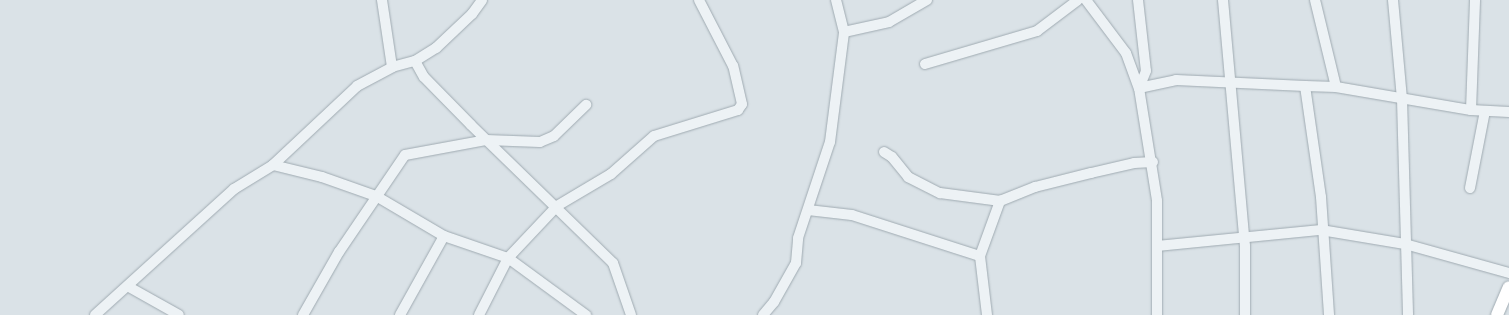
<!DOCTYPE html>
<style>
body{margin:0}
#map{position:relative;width:1509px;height:315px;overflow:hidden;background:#dae2e7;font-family:"Fira Sans Condensed",sans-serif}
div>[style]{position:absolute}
.roads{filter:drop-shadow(0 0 1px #9faab1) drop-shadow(0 0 1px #9faab1)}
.minor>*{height:10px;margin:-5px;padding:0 5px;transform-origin:5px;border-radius:5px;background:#edf2f5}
.major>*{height:12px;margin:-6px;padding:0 6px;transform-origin:6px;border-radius:6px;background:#fff}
span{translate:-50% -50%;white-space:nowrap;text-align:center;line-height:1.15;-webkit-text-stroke:4px #e9f1f5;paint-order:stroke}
</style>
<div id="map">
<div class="roads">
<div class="minor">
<i style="left:1086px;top:0;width:66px;rotate:53deg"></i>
<i style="left:1126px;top:53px;width:37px;rotate:70deg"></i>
<i style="left:1139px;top:88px;width:114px;rotate:80.9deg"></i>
<i style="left:1157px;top:201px;width:114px;rotate:90deg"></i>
<i style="left:1138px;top:0;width:71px;rotate:83.6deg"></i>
<i style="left:1146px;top:71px;width:18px;rotate:112deg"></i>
<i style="left:1223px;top:0;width:247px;rotate:84.9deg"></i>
<i style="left:1245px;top:246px;width:69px;rotate:90deg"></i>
<i style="left:1315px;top:0;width:89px;rotate:76.4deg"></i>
<i style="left:1393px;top:0;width:99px;rotate:84.8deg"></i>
<i style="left:1402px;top:99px;width:216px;rotate:88.4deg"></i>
<i style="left:844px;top:32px;width:46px;rotate:-12.5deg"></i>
<i style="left:889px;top:22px;width:44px;rotate:-30.1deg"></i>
<i style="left:415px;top:61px;width:18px;rotate:61deg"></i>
<i style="left:424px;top:77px;width:67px;rotate:45.6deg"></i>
<i style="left:471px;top:125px;width:198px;rotate:44.2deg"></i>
<i style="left:613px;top:263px;width:55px;rotate:70.9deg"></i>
<i style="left:925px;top:64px;width:117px;rotate:-16.4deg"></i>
<i style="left:1037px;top:31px;width:51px;rotate:-37.1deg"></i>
<i style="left:392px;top:67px;width:24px;rotate:-15deg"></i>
<i style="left:415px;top:61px;width:25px;rotate:-32deg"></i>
<i style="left:436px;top:48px;width:50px;rotate:-43.4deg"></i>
<i style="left:472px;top:14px;width:17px;rotate:-54deg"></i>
<i style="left:1305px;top:86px;width:31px;rotate:2deg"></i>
<i style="left:1336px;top:87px;width:137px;rotate:9.7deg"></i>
<i style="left:1471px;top:110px;width:38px;rotate:3deg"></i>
<i style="left:1139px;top:88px;width:38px;rotate:-12deg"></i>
<i style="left:1176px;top:80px;width:129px;rotate:2.7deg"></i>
<i style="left:1305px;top:86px;width:112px;rotate:81.8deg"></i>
<i style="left:1321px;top:197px;width:118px;rotate:86.1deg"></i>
<i style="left:1471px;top:110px;width:110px;rotate:-87.9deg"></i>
<i style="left:884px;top:152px;width:9px;rotate:32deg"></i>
<i style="left:892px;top:157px;width:26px;rotate:51deg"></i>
<i style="left:908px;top:177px;width:36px;rotate:27deg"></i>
<i style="left:940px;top:193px;width:61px;rotate:7.6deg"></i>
<i style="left:1000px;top:201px;width:38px;rotate:-22deg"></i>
<i style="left:1035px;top:187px;width:58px;rotate:-14deg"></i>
<i style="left:1091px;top:173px;width:44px;rotate:-13.1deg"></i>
<i style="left:1134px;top:163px;width:19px;rotate:-3deg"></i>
<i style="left:273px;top:165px;width:50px;rotate:13.8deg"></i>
<i style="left:322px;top:177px;width:57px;rotate:19.4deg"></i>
<i style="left:376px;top:196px;width:79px;rotate:30.5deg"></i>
<i style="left:444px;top:236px;width:68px;rotate:19deg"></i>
<i style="left:508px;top:258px;width:97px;rotate:36.2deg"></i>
<i style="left:1470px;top:188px;width:78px;rotate:-79deg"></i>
<i style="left:808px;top:210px;width:44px;rotate:6.5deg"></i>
<i style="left:852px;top:215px;width:134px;rotate:17.8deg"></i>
<i style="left:1157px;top:246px;width:165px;rotate:-5.6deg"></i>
<i style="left:1321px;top:230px;width:85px;rotate:9.5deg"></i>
<i style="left:1405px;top:244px;width:108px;rotate:15.6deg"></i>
<i style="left:129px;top:287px;width:57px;rotate:29.2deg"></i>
<i style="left:95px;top:315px;width:188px;rotate:-42.2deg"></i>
<i style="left:234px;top:189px;width:46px;rotate:-31.6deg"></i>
<i style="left:273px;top:165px;width:115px;rotate:-43.2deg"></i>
<i style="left:357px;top:86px;width:40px;rotate:-28deg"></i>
<i style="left:392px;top:67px;width:68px;rotate:-98.5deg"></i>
<i style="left:303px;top:315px;width:73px;rotate:-60.3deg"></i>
<i style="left:339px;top:252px;width:117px;rotate:-55.8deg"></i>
<i style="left:405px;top:155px;width:82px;rotate:-10.5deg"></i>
<i style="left:486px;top:140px;width:54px;rotate:2.1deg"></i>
<i style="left:540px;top:142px;width:15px;rotate:-23deg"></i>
<i style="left:554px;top:136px;width:45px;rotate:-44.1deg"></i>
<i style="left:400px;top:315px;width:90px;rotate:-60.9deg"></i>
<i style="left:479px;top:315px;width:64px;rotate:-63deg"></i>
<i style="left:508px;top:258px;width:71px;rotate:-46.7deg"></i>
<i style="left:557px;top:206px;width:63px;rotate:-30.7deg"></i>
<i style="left:611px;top:174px;width:57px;rotate:-41.5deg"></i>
<i style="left:654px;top:136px;width:88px;rotate:-17.2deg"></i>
<i style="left:738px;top:110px;width:7px;rotate:-56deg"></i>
<i style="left:742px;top:104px;width:39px;rotate:-103deg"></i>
<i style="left:733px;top:66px;width:74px;rotate:-117.3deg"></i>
<i style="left:763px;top:315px;width:17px;rotate:-50deg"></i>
<i style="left:774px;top:302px;width:45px;rotate:-60.6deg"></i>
<i style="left:796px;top:263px;width:25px;rotate:-85deg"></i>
<i style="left:798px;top:238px;width:101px;rotate:-71.6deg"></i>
<i style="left:830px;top:142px;width:111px;rotate:-82.7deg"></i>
<i style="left:844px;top:32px;width:33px;rotate:-104deg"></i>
<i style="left:987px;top:315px;width:59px;rotate:-96.8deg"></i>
<i style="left:980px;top:256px;width:59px;rotate:-70deg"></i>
</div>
<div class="major">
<i style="left:1497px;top:315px;width:30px;rotate:-67deg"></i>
</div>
</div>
</div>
